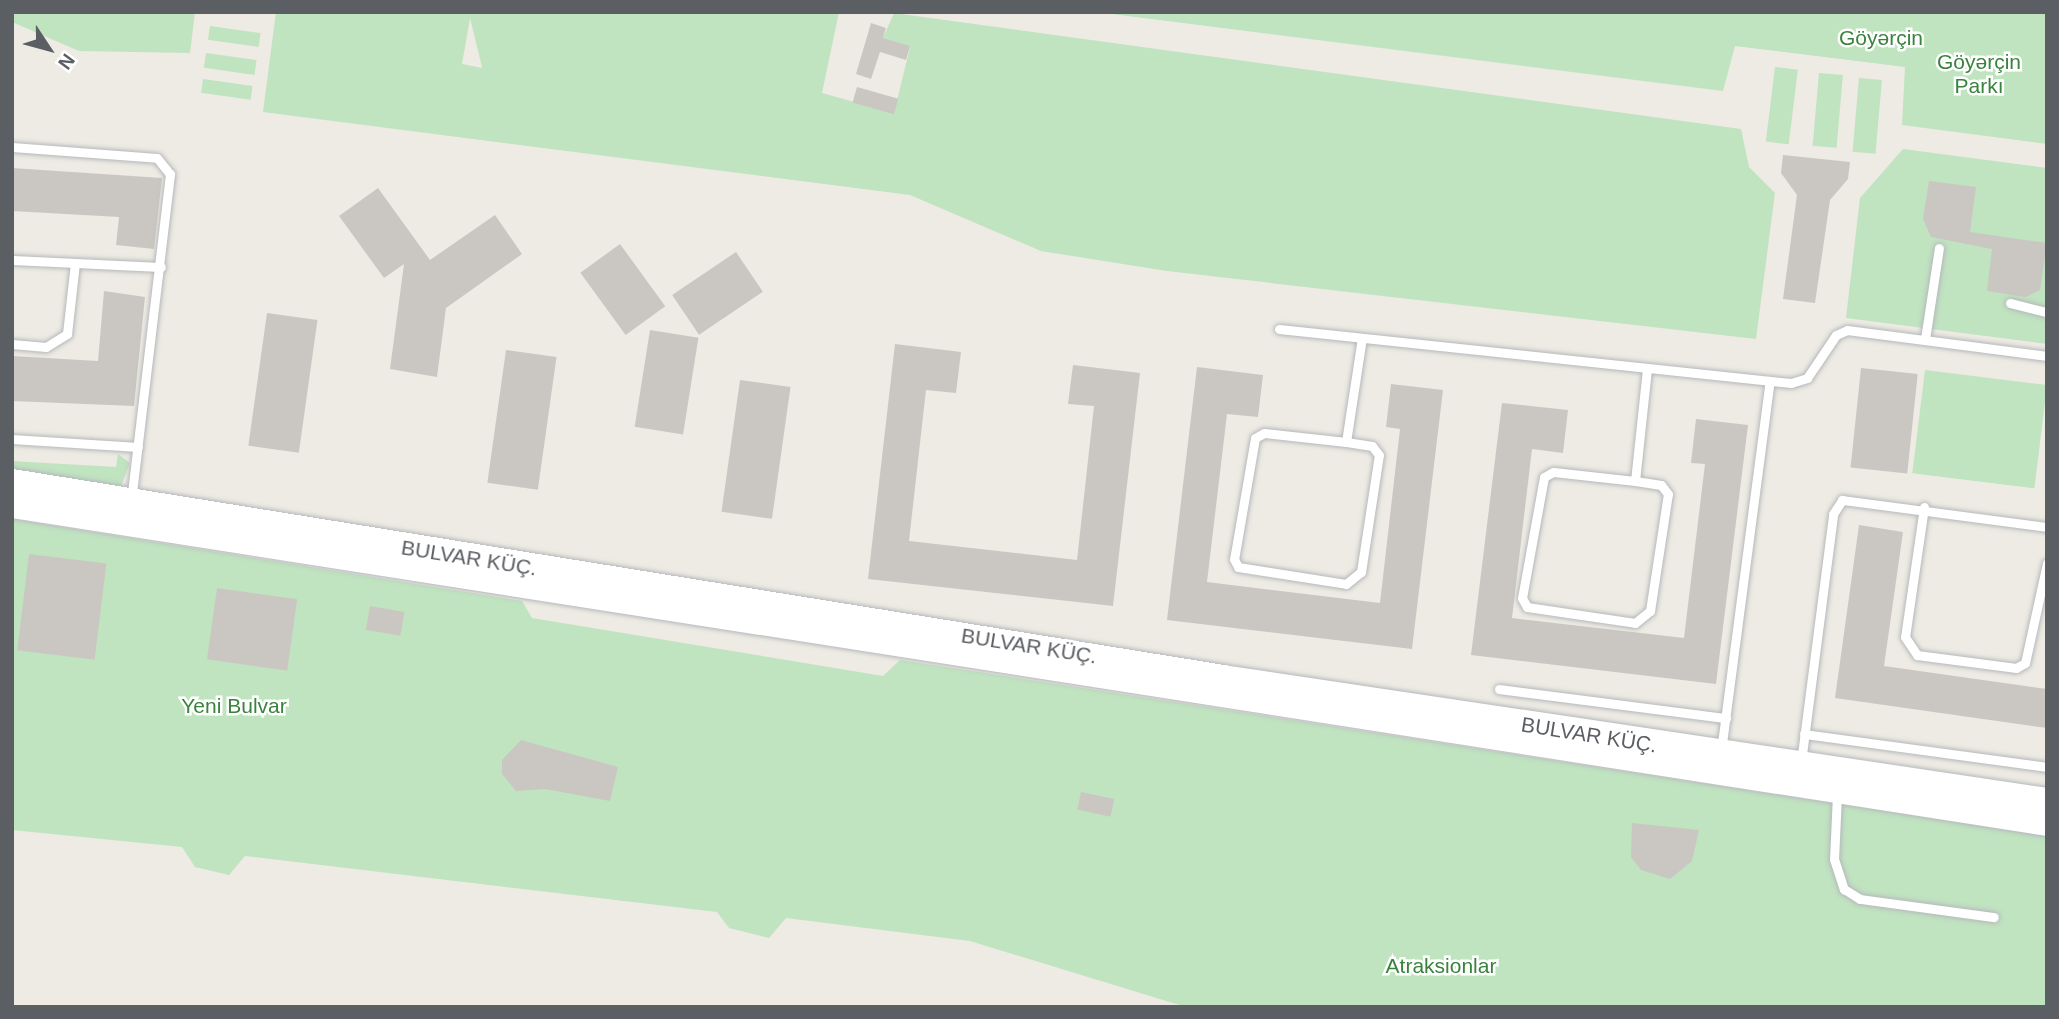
<!DOCTYPE html>
<meta charset="utf-8">
<style>
body{margin:0}
#map{position:relative;width:2059px;height:1019px;overflow:hidden;background:#edebe3;font-family:Arial,sans-serif}
div>[style]{position:absolute}
.green>*{inset:0;background:#c0e3c0;transform-origin:0 0}
.building>*{inset:0;background:#cac7c2;transform-origin:0 0}
.roads{filter:drop-shadow(0 0 2px #b5b8bc) drop-shadow(0 0 2px #b5b8bc)}
.lane>*{height:9px;margin:-4.5px;padding:0 4.5px;transform-origin:4.5px;border-radius:4.5px;background:#fff}
.secondary>*{height:26px;margin:-13px;padding:0 13px;transform-origin:13px;border-radius:13px;background:#fff}
span{translate:-50% -50%;white-space:nowrap;text-align:center;line-height:1.15;-webkit-text-stroke:5px #fff;paint-order:stroke}
.park-label{font-size:21px;color:#39833d}
.street-label{font-size:21px;color:#5b5e63}
.frame{position:absolute;inset:0;border:14px solid #5b5e63;pointer-events:none}
.north{position:absolute;left:14px;top:14px;width:70px;height:70px;-webkit-text-stroke:5px #fff;paint-order:stroke;rotate:126deg;font-size:19px;font-weight:700;line-height:28px;text-align:center;color:#5b5e63}
.north::after{content:'';display:block;margin:auto;width:24px;height:32px;background:#5b5e63;clip-path:polygon(50% 0,100% 100%,50% 72%,0 100%)}
</style>
<div id="map">
<div class="green">
<i style="clip-path:polygon(12px 12px,195px 12px,190px 53px,79px 51px,12px 22px)"></i>
<i style="clip-path:polygon(evenodd,276px 12px,839px 12px,822px 93px,894px 113px,910px 47px,883px 38px,894px 13px,1741px 129px,1749px 167px,1775px 193px,1756px 339px,1167px 271px,1041px 251px,910px 195px,263px 112px,276px 12px,470px 18px,482px 67px,482px 68px,462px 64px,470px 18px)"></i>
<i style="clip-path:polygon(1096px 12px,2047px 12px,2047px 144px,1902px 125px,1905px 67px,1735px 46px,1723px 91px)"></i>
<i style="left:210px;top:26px;width:51px;height:14px;rotate:8deg"></i>
<i style="left:206px;top:53px;width:51px;height:15px;rotate:8deg"></i>
<i style="left:1775px;top:67px;width:23px;height:75px;rotate:7deg"></i>
<i style="left:1819px;top:73px;width:24px;height:73px;rotate:5deg"></i>
<i style="left:1859px;top:78px;width:23px;height:74px;rotate:5deg"></i>
<i style="left:203px;top:79px;width:50px;height:14px;rotate:8deg"></i>
<i style="clip-path:polygon(1903px 149px,2047px 168px,2047px 344px,1846px 318px,1860px 198px)"></i>
<i style="left:1925px;top:370px;width:123px;height:104px;rotate:7deg"></i>
<i style="clip-path:polygon(118px 454px,130px 463px,121px 486px,12px 471px,12px 461px,116px 467px)"></i>
<i style="clip-path:polygon(12px 519px,522px 601px,532px 618px,883px 676px,900px 660px,2047px 836px,2047px 1007px,1186px 1007px,970px 941px,786px 918px,769px 938px,729px 928px,717px 912px,245px 856px,229px 875px,195px 867px,182px 847px,12px 830px)"></i>
</div>
<div class="building">
<i style="clip-path:polygon(871px 23px,886px 28px,883px 38px,910px 46px,906px 60px,880px 52px,871px 79px,856px 74px)"></i>
<i style="left:857px;top:87px;width:43px;height:16px;rotate:16deg"></i>
<i style="clip-path:polygon(1783px 155px,1850px 162px,1848px 179px,1830px 200px,1815px 303px,1783px 299px,1797px 195px,1781px 173px)"></i>
<i style="clip-path:polygon(12px 168px,162px 178px,154px 249px,116px 245px,119px 217px,12px 211px)"></i>
<i style="clip-path:polygon(1929px 181px,1976px 187px,1970px 232px,2047px 243px,2040px 290px,2026px 297px,1987px 291px,1992px 249px,1931px 237px,1923px 219px)"></i>
<i style="clip-path:polygon(378px 188px,430px 260px,495px 215px,522px 254px,446px 308px,437px 377px,390px 369px,404px 264px,384px 278px,339px 216px)"></i>
<i style="left:620px;top:244px;width:77px;height:49px;rotate:54deg"></i>
<i style="left:736px;top:252px;width:48px;height:77px;rotate:56deg"></i>
<i style="clip-path:polygon(104px 291px,145px 297px,134px 406px,12px 401px,12px 356px,98px 361px)"></i>
<i style="left:267px;top:313px;width:51px;height:134px;rotate:8deg"></i>
<i style="left:650px;top:330px;width:49px;height:98px;rotate:9deg"></i>
<i style="clip-path:polygon(895px 344px,961px 352px,956px 393px,926px 390px,909px 541px,1077px 560px,1094px 406px,1068px 404px,1073px 365px,1140px 373px,1113px 606px,868px 579px)"></i>
<i style="left:506px;top:350px;width:51px;height:134px;rotate:8deg"></i>
<i style="clip-path:polygon(1197px 367px,1263px 375px,1258px 417px,1227px 414px,1207px 582px,1380px 603px,1400px 429px,1386px 427px,1391px 384px,1443px 390px,1412px 649px,1167px 620px)"></i>
<i style="left:1861px;top:368px;width:57px;height:100px;rotate:6deg"></i>
<i style="left:740px;top:380px;width:51px;height:133px;rotate:8deg"></i>
<i style="clip-path:polygon(1502px 403px,1568px 410px,1563px 453px,1532px 449px,1512px 618px,1684px 638px,1705px 464px,1691px 463px,1696px 419px,1748px 425px,1716px 684px,1471px 655px)"></i>
<i style="clip-path:polygon(1859px 525px,1903px 532px,1884px 666px,2047px 689px,2047px 728px,1835px 698px)"></i>
<i style="left:29px;top:554px;width:78px;height:97px;rotate:7deg"></i>
<i style="left:217px;top:588px;width:81px;height:72px;rotate:8deg"></i>
<i style="left:370px;top:606px;width:35px;height:24px;rotate:10deg"></i>
<i style="clip-path:polygon(521px 740px,618px 767px,610px 801px,545px 789px,516px 791px,502px 774px,502px 760px)"></i>
<i style="left:1081px;top:792px;width:34px;height:18px;rotate:12deg"></i>
<i style="clip-path:polygon(1632px 823px,1699px 830px,1692px 861px,1670px 879px,1641px 870px,1631px 857px)"></i>
</div>
<div class="roads">
<div class="lane">
<i style="left:12px;top:147px;width:145px;rotate:4.3deg"></i>
<i style="left:157px;top:158px;width:21px;rotate:51deg"></i>
<i style="left:170px;top:174px;width:328px;rotate:96.8deg"></i>
<i style="left:12px;top:260px;width:149px;rotate:2.7deg"></i>
<i style="left:2010px;top:303px;width:38px;rotate:14deg"></i>
<i style="left:1279px;top:329px;width:515px;rotate:6.02deg"></i>
<i style="left:1791px;top:383px;width:17px;rotate:-17deg"></i>
<i style="left:1807px;top:378px;width:52px;rotate:-56deg"></i>
<i style="left:1836px;top:335px;width:12px;rotate:-24deg"></i>
<i style="left:1847px;top:330px;width:202px;rotate:7.4deg"></i>
<i style="left:1925px;top:339px;width:92px;rotate:-81.3deg"></i>
<i style="left:12px;top:344px;width:34px;rotate:5deg"></i>
<i style="left:46px;top:347px;width:25px;rotate:-32deg"></i>
<i style="left:67px;top:334px;width:71px;rotate:-83.6deg"></i>
<i style="left:12px;top:439px;width:126px;rotate:3.6deg"></i>
<i style="left:1346px;top:442px;width:82px;rotate:-173.7deg"></i>
<i style="left:1264px;top:433px;width:10px;rotate:151deg"></i>
<i style="left:1255px;top:438px;width:123px;rotate:99.8deg"></i>
<i style="left:1234px;top:559px;width:9px;rotate:63deg"></i>
<i style="left:1238px;top:567px;width:109px;rotate:8.9deg"></i>
<i style="left:1346px;top:584px;width:19px;rotate:-39deg"></i>
<i style="left:1361px;top:572px;width:118px;rotate:-81.3deg"></i>
<i style="left:1379px;top:455px;width:11px;rotate:-128deg"></i>
<i style="left:1372px;top:446px;width:26px;rotate:-171deg"></i>
<i style="left:1346px;top:442px;width:105px;rotate:-81.3deg"></i>
<i style="left:1635px;top:481px;width:82px;rotate:-173.7deg"></i>
<i style="left:1553px;top:472px;width:10px;rotate:151deg"></i>
<i style="left:1544px;top:477px;width:123px;rotate:100.3deg"></i>
<i style="left:1522px;top:598px;width:10px;rotate:61deg"></i>
<i style="left:1527px;top:607px;width:109px;rotate:8.4deg"></i>
<i style="left:1635px;top:623px;width:19px;rotate:-39deg"></i>
<i style="left:1650px;top:611px;width:118px;rotate:-81.3deg"></i>
<i style="left:1668px;top:494px;width:11px;rotate:-128deg"></i>
<i style="left:1661px;top:485px;width:26px;rotate:-171deg"></i>
<i style="left:1635px;top:481px;width:113px;rotate:-83.9deg"></i>
<i style="left:1924px;top:507px;width:131px;rotate:98.3deg"></i>
<i style="left:1905px;top:637px;width:22px;rotate:56deg"></i>
<i style="left:1917px;top:655px;width:100px;rotate:7.5deg"></i>
<i style="left:2016px;top:668px;width:10px;rotate:-29deg"></i>
<i style="left:2025px;top:663px;width:102px;rotate:-77.6deg"></i>
<i style="left:1499px;top:689px;width:229px;rotate:7.3deg"></i>
<i style="left:1804px;top:734px;width:245px;rotate:7.7deg"></i>
<i style="left:1721px;top:751px;width:373px;rotate:-82.5deg"></i>
<i style="left:1801px;top:762px;width:250px;rotate:-82.6deg"></i>
<i style="left:1833px;top:514px;width:17px;rotate:-57deg"></i>
<i style="left:1842px;top:500px;width:207px;rotate:7.5deg"></i>
<i style="left:1837px;top:794px;width:65px;rotate:92.6deg"></i>
<i style="left:1834px;top:859px;width:32px;rotate:72deg"></i>
<i style="left:1844px;top:889px;width:19px;rotate:32deg"></i>
<i style="left:1860px;top:899px;width:135px;rotate:7.7deg"></i>
</div>
<div class="secondary">
<i style="left:12px;top:482px;width:1227px;rotate:9.19deg"></i>
<i style="left:1223px;top:678px;width:833px;rotate:8.49deg"></i>
<i style="left:12px;top:505px;width:2060px;rotate:8.88deg"></i>
</div>
</div>
<div class="park-label">
<span style="left:1881px;top:38px">Göyərçin</span>
<span style="left:1979px;top:74px">Göyərçin<br>Parkı</span>
<span style="left:234px;top:706px">Yeni Bulvar</span>
<span style="left:1441px;top:966px">Atraksionlar</span>
</div>
<div class="street-label">
<span style="left:469px;top:558px;rotate:9deg">BULVAR KÜÇ.</span>
<span style="left:1029px;top:646px;rotate:9deg">BULVAR KÜÇ.</span>
<span style="left:1589px;top:735px;rotate:9deg">BULVAR KÜÇ.</span>
</div>
<div class="frame"></div>
<div class="north">N</div>
</div>
